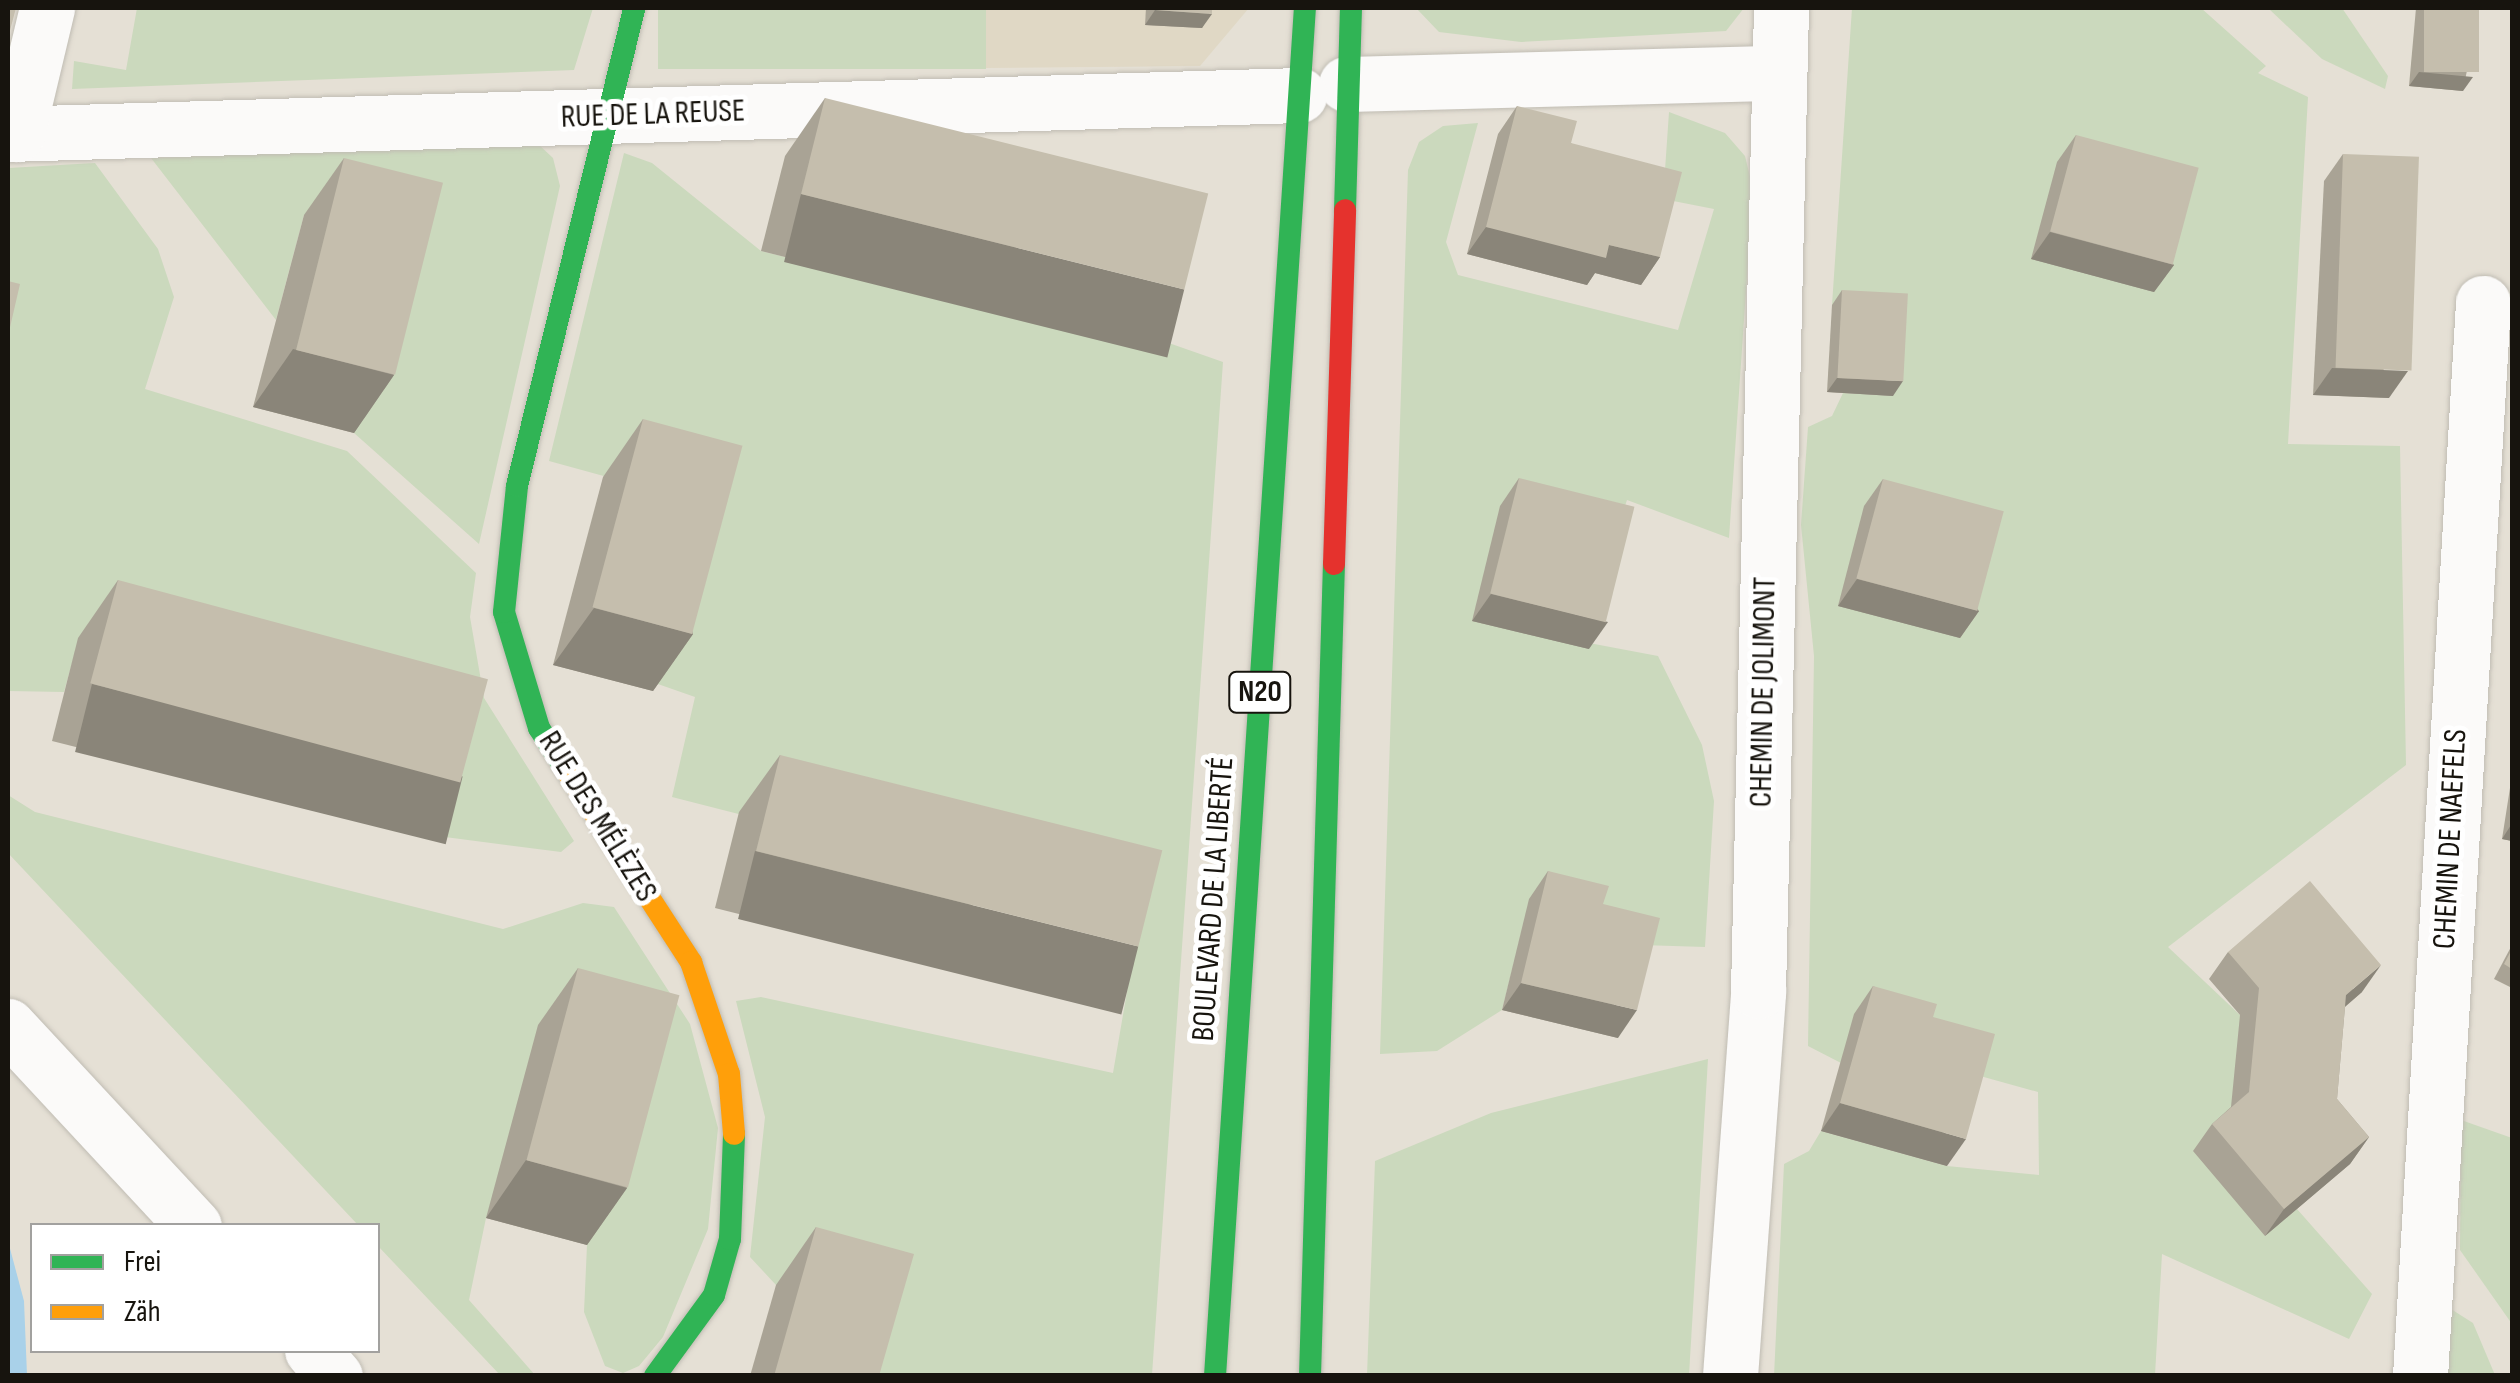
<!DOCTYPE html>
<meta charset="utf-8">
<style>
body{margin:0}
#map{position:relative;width:2520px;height:1383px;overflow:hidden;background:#e5e0d5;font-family:"Sofia Sans Condensed",sans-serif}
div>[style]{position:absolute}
.built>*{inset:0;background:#e0d8c5}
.green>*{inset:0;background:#cbd9bd;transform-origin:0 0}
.water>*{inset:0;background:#a9d1e9}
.roads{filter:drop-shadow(0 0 2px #c0bcb3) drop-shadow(0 0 2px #c0bcb3)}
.street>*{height:55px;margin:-27.5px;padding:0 27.5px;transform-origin:27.5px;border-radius:27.5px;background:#fbfaf9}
.fast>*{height:22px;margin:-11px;padding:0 11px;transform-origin:11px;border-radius:11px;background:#30b455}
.slow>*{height:22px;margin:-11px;padding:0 11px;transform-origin:11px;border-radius:11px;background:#ff9f0a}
.jam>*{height:22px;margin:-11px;padding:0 11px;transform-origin:11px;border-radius:11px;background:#e5322d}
.wall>*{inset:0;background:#a9a395}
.shaded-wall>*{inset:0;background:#8a8579;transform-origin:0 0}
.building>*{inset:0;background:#c5bead;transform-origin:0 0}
span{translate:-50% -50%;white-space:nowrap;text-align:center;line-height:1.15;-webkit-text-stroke:10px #fff;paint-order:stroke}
.shield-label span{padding:2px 8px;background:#fff;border:2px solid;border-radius:8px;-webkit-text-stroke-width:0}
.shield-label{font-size:30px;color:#17140e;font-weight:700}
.street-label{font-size:32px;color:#17140e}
.frame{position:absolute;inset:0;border:10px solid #17140e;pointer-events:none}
.legend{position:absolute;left:30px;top:1223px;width:350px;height:130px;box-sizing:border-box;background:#fff;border:2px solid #a2a19f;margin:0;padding:12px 18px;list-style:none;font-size:30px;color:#17140e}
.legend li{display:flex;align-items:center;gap:20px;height:50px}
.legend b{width:50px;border:2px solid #a2a19f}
</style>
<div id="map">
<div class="built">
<i style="clip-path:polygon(986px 8px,1249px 8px,1200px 66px,984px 68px)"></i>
</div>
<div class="green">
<i style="clip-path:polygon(137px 8px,593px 8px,574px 70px,72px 89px,74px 61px,126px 70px)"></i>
<i style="left:658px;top:8px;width:328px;height:61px"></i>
<i style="clip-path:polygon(1416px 8px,1744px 8px,1726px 31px,1521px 42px,1439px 32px)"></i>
<i style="clip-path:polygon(1852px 8px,2201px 8px,2266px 66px,2258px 73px,2308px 97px,2288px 444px,2400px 446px,2406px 765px,2168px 947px,2240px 1015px,2265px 1235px,2297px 1209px,2372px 1294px,2349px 1339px,2162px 1254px,2155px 1375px,1774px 1376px,1784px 1164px,1809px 1151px,1821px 1131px,1947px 1166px,2039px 1175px,2038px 1092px,1973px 1074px,1841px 1063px,1808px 1046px,1814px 656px,1801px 525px,1808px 427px,1832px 416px,1843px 393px,1893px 395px,1897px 308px,1832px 305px)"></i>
<i style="clip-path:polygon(2268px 8px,2342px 8px,2388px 76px,2385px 89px,2322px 59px)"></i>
<i style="clip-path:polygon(1669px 112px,1725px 133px,1745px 156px,1753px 189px,1729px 538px,1627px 500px,1616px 533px,1472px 621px,1658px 656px,1702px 745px,1714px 801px,1705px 947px,1641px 945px,1530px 899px,1502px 1010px,1437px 1051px,1380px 1054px,1408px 170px,1419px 142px,1443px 126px,1478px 123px,1446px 242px,1458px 275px,1678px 330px,1714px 209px,1663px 199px)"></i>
<i style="clip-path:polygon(537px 143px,553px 158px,560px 186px,479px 544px,354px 433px,403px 241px,304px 215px,276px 320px,151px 158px)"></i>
<i style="clip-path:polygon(624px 153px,652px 163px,761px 251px,1143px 347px,1146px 335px,1223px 362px,1152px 1375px,864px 1375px,873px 1312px,776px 1285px,750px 1257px,765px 1117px,736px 1001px,761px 997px,1113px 1073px,1140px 916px,672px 797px,695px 697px,655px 683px,702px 503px,549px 461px)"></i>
<i style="clip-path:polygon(95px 163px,158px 249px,174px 297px,145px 389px,347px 451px,476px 573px,470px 617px,484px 698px,574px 841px,561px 852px,422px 834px,448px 734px,79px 638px,64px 692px,8px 691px,8px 168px)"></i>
<i style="clip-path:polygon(8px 795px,35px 812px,503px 929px,583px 903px,614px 907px,690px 1024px,718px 1128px,708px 1229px,663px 1337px,639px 1366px,623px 1373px,605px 1366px,584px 1312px,587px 1245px,639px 1052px,486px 1218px,469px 1300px,535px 1375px,500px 1375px,378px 1246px,378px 1226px,358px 1225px,8px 853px)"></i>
<i style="clip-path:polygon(1708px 1059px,1689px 1375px,1367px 1375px,1375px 1161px,1491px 1113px)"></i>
<i style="clip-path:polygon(2461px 1120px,2512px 1138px,2512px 1324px,2460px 1250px)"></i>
<i style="clip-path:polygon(2443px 1304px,2473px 1323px,2495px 1375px,2441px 1376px)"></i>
</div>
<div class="water">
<i style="clip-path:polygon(8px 1241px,24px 1301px,27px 1375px,8px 1375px)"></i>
</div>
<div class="roads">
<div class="street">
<i style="left:1346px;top:84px;width:433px;rotate:-1.5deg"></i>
<i style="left:8px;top:134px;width:1292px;rotate:-1.73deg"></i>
<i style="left:17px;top:134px;width:130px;rotate:-76.6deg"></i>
<i style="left:8px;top:1026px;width:273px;rotate:47.1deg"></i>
<i style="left:312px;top:1350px;width:35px;rotate:49deg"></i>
<i style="left:1730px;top:1376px;width:386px;rotate:-85.8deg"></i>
<i style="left:1758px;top:991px;width:983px;rotate:-88.66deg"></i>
<i style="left:2420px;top:1376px;width:1075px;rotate:-86.64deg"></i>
</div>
<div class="fast">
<i style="left:1345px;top:210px;width:202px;rotate:-88.3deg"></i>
<i style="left:567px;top:771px;width:51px;rotate:-123.1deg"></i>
<i style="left:539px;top:728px;width:121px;rotate:-106.8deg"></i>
<i style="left:504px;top:612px;width:127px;rotate:-84.1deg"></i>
<i style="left:517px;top:486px;width:492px;rotate:-76.2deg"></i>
<i style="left:655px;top:1376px;width:100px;rotate:-53.9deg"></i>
<i style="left:714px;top:1295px;width:58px;rotate:-74.1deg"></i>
<i style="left:730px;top:1239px;width:105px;rotate:-87.8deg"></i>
<i style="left:1215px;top:1376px;width:1371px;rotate:-86.24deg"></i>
<i style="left:1310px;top:1376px;width:812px;rotate:-88.31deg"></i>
</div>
<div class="slow">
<i style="left:567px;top:771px;width:228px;rotate:57deg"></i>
<i style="left:691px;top:962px;width:118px;rotate:71.3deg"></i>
<i style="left:729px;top:1074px;width:60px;rotate:85.2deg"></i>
</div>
<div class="jam">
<i style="left:1334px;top:564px;width:354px;rotate:-88.2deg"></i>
</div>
</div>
<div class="wall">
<i style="clip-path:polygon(1146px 8px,1212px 8px,1202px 28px,1145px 25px)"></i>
<i style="clip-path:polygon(2416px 8px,2479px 8px,2463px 91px,2409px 86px)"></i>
<i style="clip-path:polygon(825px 98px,1144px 347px,761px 251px,785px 156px)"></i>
<i style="clip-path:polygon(1517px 106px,1571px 143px,1660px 257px,1641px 285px,1595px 273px,1587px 285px,1467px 254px,1498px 134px)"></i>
<i style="clip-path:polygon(2076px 135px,2174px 265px,2154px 292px,2031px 259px,2057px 162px)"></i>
<i style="clip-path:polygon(2343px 154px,2389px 398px,2313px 395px,2324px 181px)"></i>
<i style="clip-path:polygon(344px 158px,394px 375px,354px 433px,253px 407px,304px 215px)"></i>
<i style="clip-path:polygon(1842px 290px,1893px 396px,1827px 392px,1832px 305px)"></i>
<i style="clip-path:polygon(643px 419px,693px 634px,653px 691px,553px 665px,603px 477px)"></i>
<i style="clip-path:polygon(1519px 478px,1589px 649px,1472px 621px,1500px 506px)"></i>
<i style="clip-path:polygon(1883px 479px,1979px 611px,1960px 638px,1838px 606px,1864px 506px)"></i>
<i style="clip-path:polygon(118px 580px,422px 834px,52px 741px,78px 638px)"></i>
<i style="clip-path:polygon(780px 755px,1098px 1004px,715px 908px,739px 812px)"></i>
<i style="clip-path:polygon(2512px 775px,2512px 841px,2502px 839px)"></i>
<i style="clip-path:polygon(1548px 871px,1603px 904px,1618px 1038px,1502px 1010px,1529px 899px)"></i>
<i style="clip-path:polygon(2512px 945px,2512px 988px,2494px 979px)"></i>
<i style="clip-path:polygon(2228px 952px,2362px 992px,2345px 1007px,2337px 1099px,2369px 1137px,2350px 1164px,2265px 1236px,2193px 1151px,2212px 1124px,2231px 1107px,2240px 1015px,2209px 979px)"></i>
<i style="clip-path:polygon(578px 968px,627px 1188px,587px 1245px,486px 1218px,538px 1025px)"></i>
<i style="clip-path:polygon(1873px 986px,1933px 1017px,1947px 1166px,1821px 1131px,1854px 1014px)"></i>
<i style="clip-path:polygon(816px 1227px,879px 1376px,750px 1376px,776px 1285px)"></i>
</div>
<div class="shaded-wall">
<i style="clip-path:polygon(1155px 10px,1212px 14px,1202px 28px,1145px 25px)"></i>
<i style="clip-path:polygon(2419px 72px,2473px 77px,2463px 91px,2409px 86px)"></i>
<i style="left:801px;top:194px;width:395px;height:70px;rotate:14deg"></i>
<i style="clip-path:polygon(1486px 227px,1609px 245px,1660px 257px,1641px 285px,1595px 273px,1587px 285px,1467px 254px)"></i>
<i style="clip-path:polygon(2050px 232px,2174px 265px,2154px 292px,2031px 259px)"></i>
<i style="clip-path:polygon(293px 349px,394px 375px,354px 433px,253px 407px)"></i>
<i style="clip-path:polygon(2332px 368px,2408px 371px,2389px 398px,2313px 395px)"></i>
<i style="clip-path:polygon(1837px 378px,1903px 381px,1893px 396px,1827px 392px)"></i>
<i style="clip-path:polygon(1857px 579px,1979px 611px,1960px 638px,1838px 606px)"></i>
<i style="clip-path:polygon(1491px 594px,1608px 622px,1589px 649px,1472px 621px)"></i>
<i style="clip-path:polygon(594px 608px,693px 634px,653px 691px,553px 665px)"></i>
<i style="left:92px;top:684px;width:382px;height:70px;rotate:14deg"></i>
<i style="clip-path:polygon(2511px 825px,2512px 841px,2502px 839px)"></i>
<i style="left:755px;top:851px;width:395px;height:70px;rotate:14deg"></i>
<i style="clip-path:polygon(2381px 965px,2362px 992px,2327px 1022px,2346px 995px)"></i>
<i style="clip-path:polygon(1521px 983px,1637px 1010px,1618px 1038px,1502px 1010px)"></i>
<i style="clip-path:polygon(1840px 1103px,1966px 1139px,1947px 1166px,1821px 1131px)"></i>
<i style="clip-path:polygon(2369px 1137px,2350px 1164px,2265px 1236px,2284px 1209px)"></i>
<i style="clip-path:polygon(526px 1160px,627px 1188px,587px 1245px,486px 1218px)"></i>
</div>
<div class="building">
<i style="clip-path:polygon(8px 8px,16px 8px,8px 38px)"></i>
<i style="clip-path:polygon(1155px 8px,1212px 8px,1212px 14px,1155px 10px)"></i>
<i style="left:2424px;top:8px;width:55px;height:64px"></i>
<i style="left:825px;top:98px;width:395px;height:99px;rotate:14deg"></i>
<i style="clip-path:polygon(1517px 106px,1577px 121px,1571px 143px,1682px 172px,1660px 257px,1609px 245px,1606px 258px,1486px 227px)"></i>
<i style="left:2076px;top:135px;width:127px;height:100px;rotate:15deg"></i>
<i style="left:2343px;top:154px;width:76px;height:214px;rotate:2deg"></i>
<i style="left:344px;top:158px;width:102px;height:198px;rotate:14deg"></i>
<i style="clip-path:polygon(8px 281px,20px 284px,8px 336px)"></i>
<i style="left:1842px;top:290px;width:66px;height:88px;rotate:3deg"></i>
<i style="left:643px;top:419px;width:103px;height:195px;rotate:15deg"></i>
<i style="left:1519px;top:478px;width:119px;height:119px;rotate:14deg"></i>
<i style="left:1883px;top:479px;width:125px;height:103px;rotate:15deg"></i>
<i style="left:118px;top:580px;width:383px;height:107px;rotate:15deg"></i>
<i style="left:780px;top:755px;width:394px;height:99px;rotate:14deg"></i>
<i style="clip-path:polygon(1548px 871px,1609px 886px,1603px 904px,1660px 918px,1637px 1010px,1521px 983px)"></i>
<i style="clip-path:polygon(2310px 881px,2381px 965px,2346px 995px,2337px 1099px,2369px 1137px,2284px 1209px,2212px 1124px,2249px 1092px,2259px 988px,2228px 952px)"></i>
<i style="clip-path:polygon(2512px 949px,2512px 969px,2504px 964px)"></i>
<i style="left:578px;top:968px;width:105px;height:199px;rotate:15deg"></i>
<i style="clip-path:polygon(1873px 986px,1937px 1004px,1933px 1017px,1995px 1034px,1966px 1139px,1840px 1103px)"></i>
<i style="clip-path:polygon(816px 1227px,914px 1254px,879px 1376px,774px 1376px)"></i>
</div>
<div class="shield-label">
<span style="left:1260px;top:692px">N20</span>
</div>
<div class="street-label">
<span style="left:653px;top:115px;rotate:-2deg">RUE DE LA REUSE</span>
<span style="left:1764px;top:692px;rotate:-89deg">CHEMIN DE JOLIMONT</span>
<span style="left:597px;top:817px;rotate:58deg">RUE DES MÉLÈZES</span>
<span style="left:2451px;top:839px;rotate:-87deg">CHEMIN DE NAEFELS</span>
<span style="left:1214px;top:899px;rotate:-86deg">BOULEVARD DE LA LIBERTÉ</span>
</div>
<div class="frame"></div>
<ul class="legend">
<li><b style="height:12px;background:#30b455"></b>Frei</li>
<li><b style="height:12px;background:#ff9f0a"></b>Zäh</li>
</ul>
</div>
